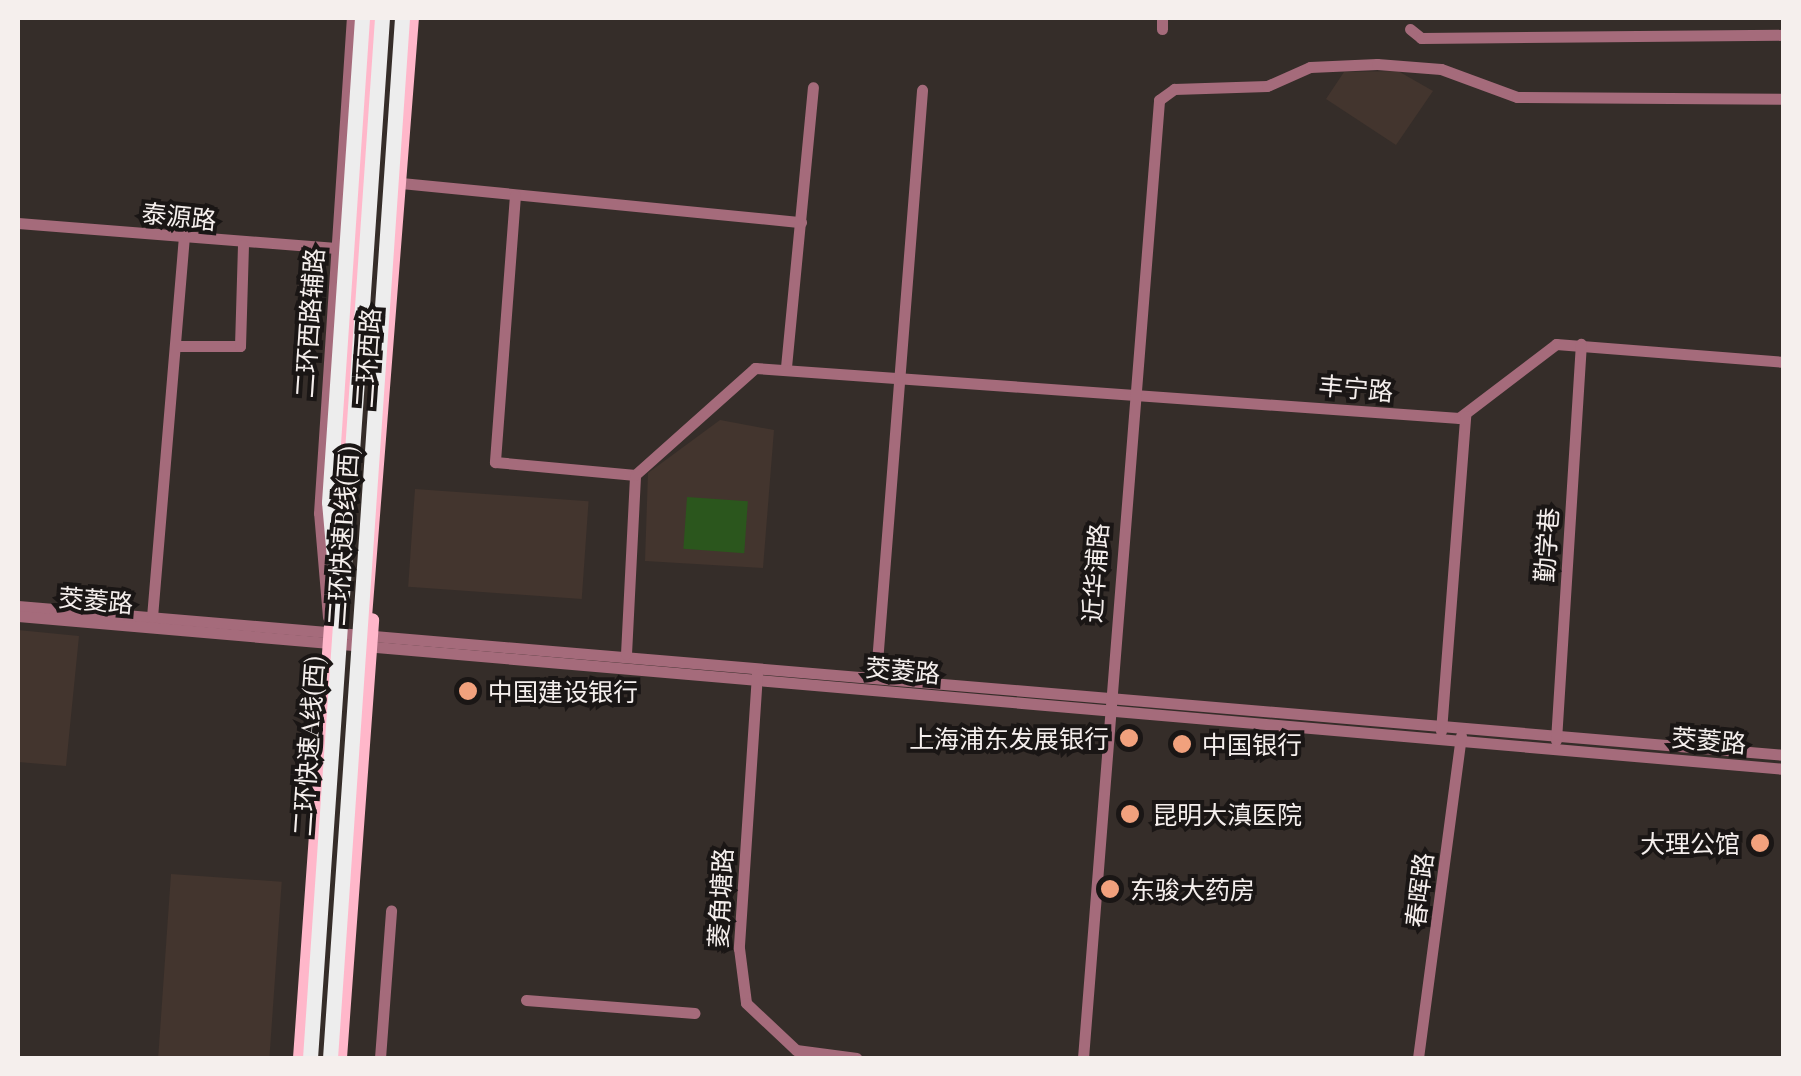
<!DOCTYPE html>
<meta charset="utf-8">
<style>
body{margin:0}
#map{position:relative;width:1801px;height:1076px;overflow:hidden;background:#352d29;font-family:"Playfair Display","Noto Sans SC",serif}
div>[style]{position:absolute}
.built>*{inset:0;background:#43352e;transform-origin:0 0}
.green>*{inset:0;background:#2b561d;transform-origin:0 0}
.minor>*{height:11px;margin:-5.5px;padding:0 5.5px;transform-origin:5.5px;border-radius:5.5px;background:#a56b7b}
.major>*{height:14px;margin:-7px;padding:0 7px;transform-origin:7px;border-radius:7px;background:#ffb7ca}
.highway>*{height:15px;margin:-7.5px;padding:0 7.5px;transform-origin:7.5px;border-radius:7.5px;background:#ededed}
.dots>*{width:28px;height:28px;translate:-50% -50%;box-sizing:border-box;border:5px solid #1a1615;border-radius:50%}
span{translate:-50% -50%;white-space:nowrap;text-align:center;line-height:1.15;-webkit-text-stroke:8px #1a1615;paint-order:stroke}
.street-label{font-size:25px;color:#f5efed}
.poi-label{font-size:25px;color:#f5efed}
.left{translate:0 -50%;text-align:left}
.right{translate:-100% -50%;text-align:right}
.frame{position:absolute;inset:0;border:20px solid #f5efed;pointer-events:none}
</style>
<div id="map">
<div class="built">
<i style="clip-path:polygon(1398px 71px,1433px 91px,1396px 145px,1326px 99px,1344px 72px)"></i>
<i style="clip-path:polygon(720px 420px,774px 430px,763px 568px,645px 561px,648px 473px)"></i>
<i style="left:415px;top:489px;width:174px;height:98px;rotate:4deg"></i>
<i style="clip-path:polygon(18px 630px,79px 636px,66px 766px,18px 762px)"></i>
<i style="left:171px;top:874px;width:111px;height:185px;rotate:4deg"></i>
</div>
<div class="green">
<i style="left:687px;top:497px;width:61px;height:52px;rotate:4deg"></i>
</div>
<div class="minor">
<i style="left:1162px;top:29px;width:11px;rotate:-90deg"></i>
<i style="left:1410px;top:29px;width:14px;rotate:39deg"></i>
<i style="left:1421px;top:38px;width:363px;rotate:-0.5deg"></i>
<i style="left:401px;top:183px;width:402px;rotate:5.6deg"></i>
<i style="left:515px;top:195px;width:268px;rotate:94.3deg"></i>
<i style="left:495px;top:462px;width:141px;rotate:5.3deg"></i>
<i style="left:18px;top:223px;width:319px;rotate:4.5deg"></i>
<i style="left:176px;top:346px;width:64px"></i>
<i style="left:240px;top:346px;width:101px;rotate:-88.3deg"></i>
<i style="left:786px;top:367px;width:281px;rotate:-84.5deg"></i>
<i style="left:18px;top:606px;width:1772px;rotate:4.82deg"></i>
<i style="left:18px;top:616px;width:1773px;rotate:4.95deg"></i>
<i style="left:152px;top:617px;width:379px;rotate:-85.2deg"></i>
<i style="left:328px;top:617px;width:104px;rotate:-94.9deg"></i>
<i style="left:319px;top:513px;width:496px;rotate:-86.2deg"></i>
<i style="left:626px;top:654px;width:179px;rotate:-87.1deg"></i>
<i style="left:635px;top:475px;width:161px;rotate:-41.7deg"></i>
<i style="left:755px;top:368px;width:706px;rotate:4.06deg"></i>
<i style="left:1459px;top:418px;width:122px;rotate:-37.3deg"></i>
<i style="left:1556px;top:344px;width:229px;rotate:4.5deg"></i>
<i style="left:757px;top:674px;width:275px;rotate:93.8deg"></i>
<i style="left:739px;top:948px;width:55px;rotate:82.7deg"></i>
<i style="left:746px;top:1003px;width:69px;rotate:43.2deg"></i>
<i style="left:796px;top:1050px;width:61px;rotate:7.6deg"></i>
<i style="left:876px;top:675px;width:587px;rotate:-85.5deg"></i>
<i style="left:1441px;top:731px;width:316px;rotate:-85.6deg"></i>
<i style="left:1556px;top:740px;width:397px;rotate:-86.4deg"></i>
<i style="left:526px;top:1000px;width:169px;rotate:4.4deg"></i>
<i style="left:380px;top:1058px;width:148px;rotate:-85.7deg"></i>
<i style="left:1083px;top:1058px;width:961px;rotate:-85.46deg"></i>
<i style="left:1159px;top:100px;width:19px;rotate:-36deg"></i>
<i style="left:1174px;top:89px;width:93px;rotate:-1.8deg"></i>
<i style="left:1267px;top:86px;width:47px;rotate:-23.8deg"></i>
<i style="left:1310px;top:67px;width:67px;rotate:-2.6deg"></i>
<i style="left:1377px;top:64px;width:64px;rotate:4.5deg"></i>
<i style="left:1441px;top:69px;width:81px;rotate:20.2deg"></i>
<i style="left:1517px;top:97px;width:267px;rotate:0.4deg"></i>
<i style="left:1418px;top:1058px;width:325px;rotate:-82.4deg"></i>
</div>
<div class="major">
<i style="left:337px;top:534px;width:517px;rotate:-86.12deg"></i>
<i style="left:364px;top:630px;width:614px;rotate:-85.52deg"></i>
<i style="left:300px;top:1058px;width:490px;rotate:-85.9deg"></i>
<i style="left:340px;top:1058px;width:439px;rotate:-85.8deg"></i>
</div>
<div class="highway">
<i style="left:335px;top:569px;width:67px;rotate:-95.1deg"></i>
<i style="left:329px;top:502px;width:485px;rotate:-86.1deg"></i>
<i style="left:310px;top:1058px;width:1042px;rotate:-86.04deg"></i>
<i style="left:330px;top:1058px;width:1042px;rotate:-86.04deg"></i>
</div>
<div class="dots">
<i style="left:468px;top:691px;background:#f1a17d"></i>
<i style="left:1129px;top:738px;background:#f1a17d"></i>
<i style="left:1182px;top:744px;background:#f1a17d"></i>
<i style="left:1130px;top:814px;background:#f1a17d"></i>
<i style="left:1760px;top:843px;background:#f1a17d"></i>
<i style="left:1110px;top:889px;background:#f1a17d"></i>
</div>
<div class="street-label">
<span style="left:179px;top:216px;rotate:6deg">泰源路</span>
<span style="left:309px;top:323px;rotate:-86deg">二环西路辅路</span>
<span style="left:367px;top:358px;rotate:-86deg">二环西路</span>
<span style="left:1356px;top:388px;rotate:5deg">丰宁路</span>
<span style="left:342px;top:536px;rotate:-86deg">二环快速B线(西)</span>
<span style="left:1546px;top:545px;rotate:-86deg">勤学巷</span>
<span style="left:1095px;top:573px;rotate:-86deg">近华浦路</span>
<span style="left:96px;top:600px;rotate:5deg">茭菱路</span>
<span style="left:903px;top:670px;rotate:5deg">茭菱路</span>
<span style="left:1709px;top:740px;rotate:5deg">茭菱路</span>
<span style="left:308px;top:746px;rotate:-86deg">二环快速A线(西)</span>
<span style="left:1419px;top:890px;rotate:-83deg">春晖路</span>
<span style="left:720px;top:898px;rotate:-87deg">菱角塘路</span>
</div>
<div class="poi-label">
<span class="left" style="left:488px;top:691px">中国建设银行</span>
<span class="right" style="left:1109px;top:738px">上海浦东发展银行</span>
<span class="left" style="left:1202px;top:744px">中国银行</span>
<span class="left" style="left:1152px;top:814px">昆明大滇医院</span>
<span class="right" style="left:1740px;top:843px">大理公馆</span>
<span class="left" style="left:1130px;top:889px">东骏大药房</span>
</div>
<div class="frame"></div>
</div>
